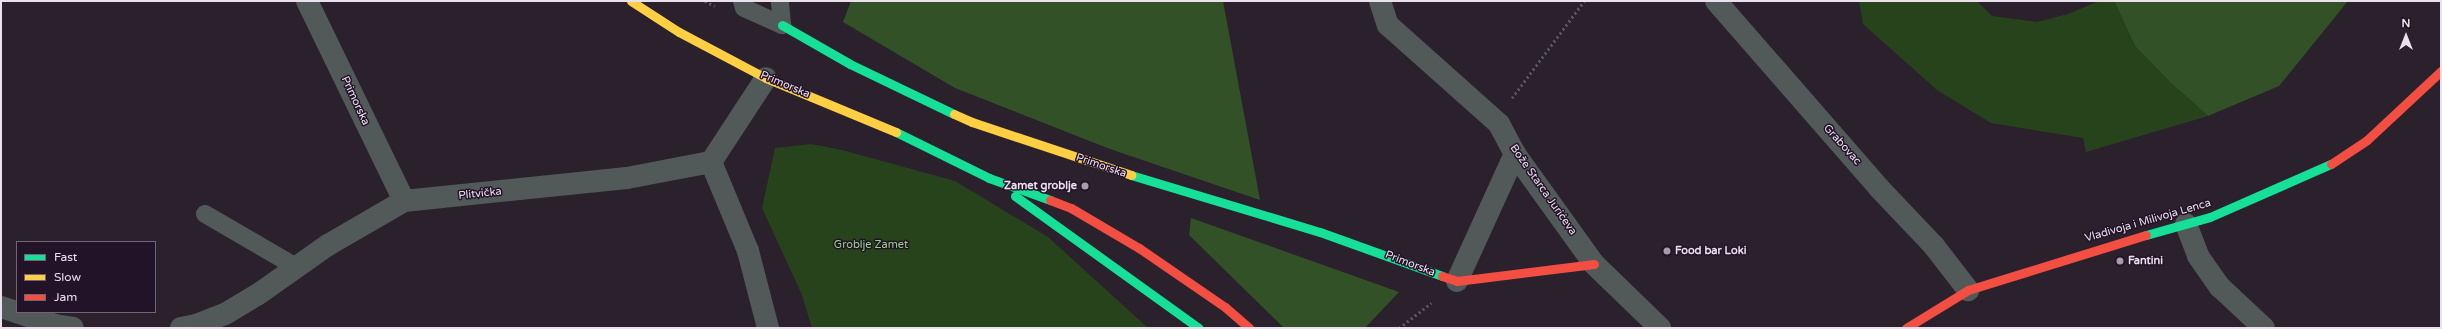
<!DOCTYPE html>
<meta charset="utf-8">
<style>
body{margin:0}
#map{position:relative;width:2442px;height:329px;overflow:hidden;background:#2a212d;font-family:"Varela Round",sans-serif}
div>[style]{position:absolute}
.green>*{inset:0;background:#27431c}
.forest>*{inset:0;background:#325127}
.path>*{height:2.5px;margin-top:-1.25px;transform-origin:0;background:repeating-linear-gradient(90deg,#57585c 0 2px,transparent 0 5px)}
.lane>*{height:18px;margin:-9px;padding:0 9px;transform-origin:9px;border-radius:9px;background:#525959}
.street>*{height:22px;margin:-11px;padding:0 11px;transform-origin:11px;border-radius:11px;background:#525959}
.fast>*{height:9px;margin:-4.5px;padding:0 4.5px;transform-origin:4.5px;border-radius:4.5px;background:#16e098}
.slow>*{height:9px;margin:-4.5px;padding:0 4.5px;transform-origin:4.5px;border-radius:4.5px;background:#ffcf43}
.jam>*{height:9px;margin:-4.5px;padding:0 4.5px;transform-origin:4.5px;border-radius:4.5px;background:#f24e42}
.dots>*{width:11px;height:11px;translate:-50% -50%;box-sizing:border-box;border:2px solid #231328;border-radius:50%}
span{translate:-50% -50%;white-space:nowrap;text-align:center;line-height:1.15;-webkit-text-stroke:3px #231328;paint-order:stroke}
.street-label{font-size:11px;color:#ebe0ee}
.poi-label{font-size:11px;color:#ebe0ee;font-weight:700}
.right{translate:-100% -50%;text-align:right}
.left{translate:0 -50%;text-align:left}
.park-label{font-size:11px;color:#97d184}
.frame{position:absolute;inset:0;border:2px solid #ebe0ee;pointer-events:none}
.legend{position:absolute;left:16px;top:241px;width:140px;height:72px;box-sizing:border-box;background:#231328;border:1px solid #736577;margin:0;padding:5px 7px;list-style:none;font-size:12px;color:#ebe0ee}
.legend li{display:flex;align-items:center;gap:8px;height:20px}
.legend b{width:20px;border:1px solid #736577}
.north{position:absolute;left:2386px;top:16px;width:40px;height:40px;-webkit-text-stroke:3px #231328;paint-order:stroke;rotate:0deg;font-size:11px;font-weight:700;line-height:16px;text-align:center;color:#ebe0ee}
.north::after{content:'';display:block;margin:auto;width:14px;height:18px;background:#ebe0ee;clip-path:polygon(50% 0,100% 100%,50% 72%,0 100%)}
</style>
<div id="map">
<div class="green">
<i style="clip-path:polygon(1859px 1px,1977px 1px,1992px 16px,2037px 22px,2068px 14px,2099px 1px,2114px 1px,2135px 46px,2171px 83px,2208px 116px,2086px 152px,2083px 138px,1991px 123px,1937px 90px,1863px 24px)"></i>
<i style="clip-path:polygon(811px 144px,842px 150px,955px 181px,1048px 237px,1148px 328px,812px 328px,802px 295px,762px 208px,775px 148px)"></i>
</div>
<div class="forest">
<i style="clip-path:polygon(851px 1px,1223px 1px,1260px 200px,1110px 149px,955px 88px,843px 22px)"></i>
<i style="clip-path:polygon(2114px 1px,2348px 1px,2279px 86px,2208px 116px,2171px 83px,2135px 46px)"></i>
<i style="clip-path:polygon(1191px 218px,1399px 292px,1365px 328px,1284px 328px,1189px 235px)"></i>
</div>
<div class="path">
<i style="left:705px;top:1px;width:11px;rotate:27deg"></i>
<i style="left:1512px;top:98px;width:121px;rotate:-53.4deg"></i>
<i style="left:1399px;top:328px;width:41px;rotate:-38deg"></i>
</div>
<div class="lane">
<i style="left:742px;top:1px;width:7px;rotate:74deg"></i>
<i style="left:744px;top:8px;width:42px;rotate:24.1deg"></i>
<i style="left:782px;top:25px;width:24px;rotate:-95deg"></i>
<i style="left:205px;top:214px;width:105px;rotate:30.2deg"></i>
</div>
<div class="street">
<i style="left:307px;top:1px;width:222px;rotate:64.1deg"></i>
<i style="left:1380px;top:1px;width:25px;rotate:72deg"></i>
<i style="left:1388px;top:25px;width:149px;rotate:41.7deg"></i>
<i style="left:1499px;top:124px;width:34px;rotate:62deg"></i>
<i style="left:1515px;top:154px;width:135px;rotate:54.3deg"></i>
<i style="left:1594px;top:264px;width:92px;rotate:44.1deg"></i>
<i style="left:1716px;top:1px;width:248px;rotate:48.9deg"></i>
<i style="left:1879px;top:188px;width:80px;rotate:46.5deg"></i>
<i style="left:1934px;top:246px;width:56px;rotate:52.3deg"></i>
<i style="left:711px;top:162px;width:96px;rotate:67.4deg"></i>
<i style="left:748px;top:251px;width:80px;rotate:75.4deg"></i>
<i style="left:2186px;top:224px;width:34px;rotate:69deg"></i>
<i style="left:2198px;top:256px;width:38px;rotate:55deg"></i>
<i style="left:2220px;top:287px;width:60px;rotate:43deg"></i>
<i style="left:1457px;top:281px;width:140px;rotate:-65.5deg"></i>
<i style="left:1px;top:307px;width:57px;rotate:18.4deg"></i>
<i style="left:55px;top:325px;width:18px;rotate:9deg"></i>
<i style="left:181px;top:328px;width:15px;rotate:-11deg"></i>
<i style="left:196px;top:325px;width:31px;rotate:-21deg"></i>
<i style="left:225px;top:314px;width:37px;rotate:-31deg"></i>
<i style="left:257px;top:295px;width:87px;rotate:-35.2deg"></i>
<i style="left:328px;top:245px;width:88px;rotate:-30.1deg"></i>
<i style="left:404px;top:201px;width:224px;rotate:-5.9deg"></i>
<i style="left:627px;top:178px;width:86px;rotate:-10.8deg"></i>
<i style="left:711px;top:162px;width:100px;rotate:-56.8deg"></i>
</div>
<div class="fast">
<i style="left:782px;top:25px;width:78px;rotate:29.8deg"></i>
<i style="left:850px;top:64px;width:115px;rotate:25.7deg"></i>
<i style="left:896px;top:132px;width:104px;rotate:26.3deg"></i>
<i style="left:989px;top:178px;width:65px;rotate:19.8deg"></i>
<i style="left:1131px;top:175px;width:197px;rotate:16.8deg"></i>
<i style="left:1320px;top:232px;width:130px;rotate:19.8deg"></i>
<i style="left:1015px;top:196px;width:226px;rotate:35.7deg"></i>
<i style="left:2146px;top:235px;width:66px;rotate:-15.7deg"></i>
<i style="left:2210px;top:217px;width:132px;rotate:-23.7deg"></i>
</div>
<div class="slow">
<i style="left:631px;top:1px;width:57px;rotate:32.9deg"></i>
<i style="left:679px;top:32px;width:98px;rotate:27.9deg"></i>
<i style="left:766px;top:78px;width:141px;rotate:22.6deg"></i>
<i style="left:954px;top:114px;width:20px;rotate:24deg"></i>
<i style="left:972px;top:122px;width:168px;rotate:18.4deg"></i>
</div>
<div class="jam">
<i style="left:2331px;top:164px;width:43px;rotate:-33.7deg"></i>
<i style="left:2367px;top:140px;width:101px;rotate:-43deg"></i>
<i style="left:1050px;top:200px;width:22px;rotate:21deg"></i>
<i style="left:1071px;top:208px;width:79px;rotate:30.5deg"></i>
<i style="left:1139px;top:248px;width:104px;rotate:34.5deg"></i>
<i style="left:1225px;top:307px;width:32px;rotate:41deg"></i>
<i style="left:1442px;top:276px;width:16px;rotate:18deg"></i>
<i style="left:1457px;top:281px;width:138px;rotate:-7.1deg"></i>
<i style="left:1906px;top:328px;width:73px;rotate:-31.5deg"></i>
<i style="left:1968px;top:290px;width:186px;rotate:-17.2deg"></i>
</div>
<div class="dots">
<i style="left:1085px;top:186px;background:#a79daa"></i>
<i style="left:1667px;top:251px;background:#a79daa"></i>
<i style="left:2120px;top:261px;background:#a79daa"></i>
</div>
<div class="street-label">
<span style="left:785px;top:85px;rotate:23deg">Primorska</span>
<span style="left:355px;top:101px;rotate:65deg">Primorska</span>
<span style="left:1842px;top:145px;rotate:48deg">Grabovac</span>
<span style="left:1101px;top:166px;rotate:19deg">Primorska</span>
<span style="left:1543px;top:190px;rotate:55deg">Bože Starca Jurićeva</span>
<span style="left:480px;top:194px;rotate:-6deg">Plitvička</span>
<span style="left:2148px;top:221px;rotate:-16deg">Vladivoja i Milivoja Lenca</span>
<span style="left:1410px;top:264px;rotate:21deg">Primorska</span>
</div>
<div class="poi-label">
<span class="right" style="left:1077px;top:186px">Zamet groblje</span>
<span class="left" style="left:1675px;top:251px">Food bar Loki</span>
<span class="left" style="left:2128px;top:261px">Fantini</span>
</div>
<div class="park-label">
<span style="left:871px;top:245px">Groblje Zamet</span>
</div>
<div class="frame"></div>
<ul class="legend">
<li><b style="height:5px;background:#16e098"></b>Fast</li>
<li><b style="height:5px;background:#ffcf43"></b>Slow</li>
<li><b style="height:5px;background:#f24e42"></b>Jam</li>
</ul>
<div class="north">N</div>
</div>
